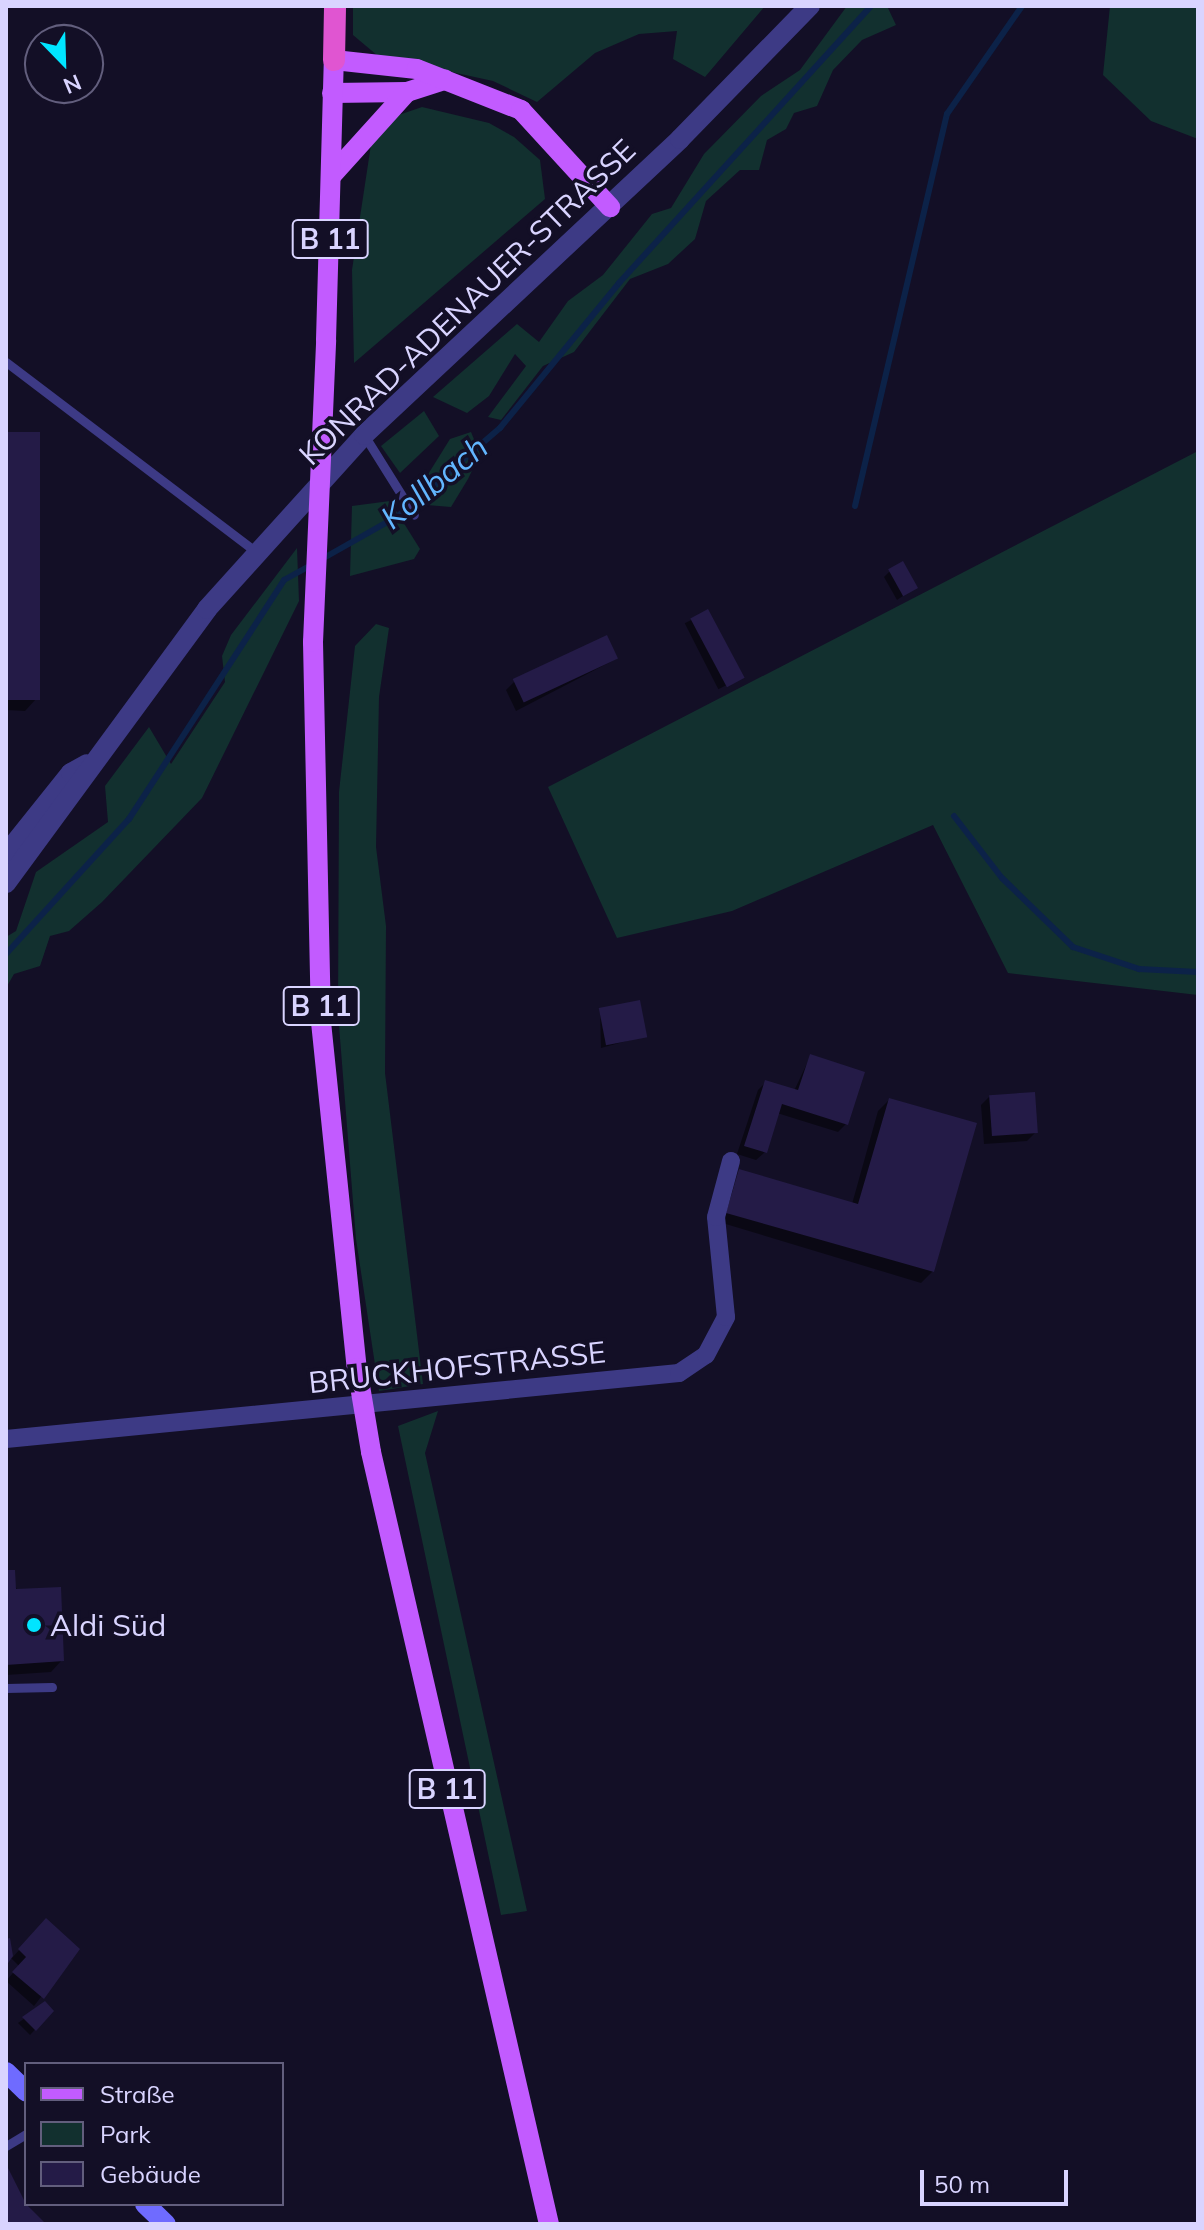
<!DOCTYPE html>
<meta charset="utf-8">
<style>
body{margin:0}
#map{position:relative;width:1204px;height:2230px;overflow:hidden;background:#130f26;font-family:Mulish,sans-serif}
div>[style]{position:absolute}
.green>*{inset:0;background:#12302f}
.shadow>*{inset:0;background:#0007;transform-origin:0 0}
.stream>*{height:6px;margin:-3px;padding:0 3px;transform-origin:3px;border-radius:3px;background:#0c2248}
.building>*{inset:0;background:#241b47;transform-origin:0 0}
.service>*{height:9px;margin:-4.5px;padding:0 4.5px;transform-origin:4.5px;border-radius:4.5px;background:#3d3a85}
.minor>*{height:18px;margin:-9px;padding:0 9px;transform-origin:9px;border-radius:9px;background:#3d3a85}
.tertiary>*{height:20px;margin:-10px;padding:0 10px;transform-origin:10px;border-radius:10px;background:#3d3a85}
.secondary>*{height:20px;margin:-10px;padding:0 10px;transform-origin:10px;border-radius:10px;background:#6f6bff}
.primary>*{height:20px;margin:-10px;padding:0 10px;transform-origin:10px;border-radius:10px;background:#c25bff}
.trunk>*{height:22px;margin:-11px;padding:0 11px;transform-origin:11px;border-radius:11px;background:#e055d1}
.primary-bridge>*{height:20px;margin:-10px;padding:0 10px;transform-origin:10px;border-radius:10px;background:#c25bff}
.dots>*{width:22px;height:22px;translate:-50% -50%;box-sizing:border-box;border:4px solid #130f26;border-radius:50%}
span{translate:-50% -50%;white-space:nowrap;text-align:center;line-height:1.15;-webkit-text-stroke:7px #130f26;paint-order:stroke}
.shield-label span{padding:2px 6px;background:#130f26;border:2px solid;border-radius:6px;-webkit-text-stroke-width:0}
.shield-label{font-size:28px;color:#d9d4ff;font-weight:700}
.street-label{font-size:30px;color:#d9d4ff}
.poi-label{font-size:30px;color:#d9d4ff}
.left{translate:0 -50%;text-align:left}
.water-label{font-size:32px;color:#62b6ff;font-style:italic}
.frame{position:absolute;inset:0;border:8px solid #d9d4ff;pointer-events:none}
.legend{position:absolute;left:24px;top:2062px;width:260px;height:144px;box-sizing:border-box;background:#130f26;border:2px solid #625e7d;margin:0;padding:10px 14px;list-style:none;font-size:24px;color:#d9d4ff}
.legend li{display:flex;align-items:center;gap:16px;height:40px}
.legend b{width:40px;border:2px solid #625e7d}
.north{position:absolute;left:24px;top:24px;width:80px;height:80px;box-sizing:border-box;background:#130f26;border:2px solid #625e7d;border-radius:50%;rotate:157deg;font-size:22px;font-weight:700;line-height:32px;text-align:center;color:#d9d4ff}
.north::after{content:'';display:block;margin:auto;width:28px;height:36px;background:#00e5ff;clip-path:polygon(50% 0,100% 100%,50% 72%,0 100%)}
.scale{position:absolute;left:920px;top:2170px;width:148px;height:36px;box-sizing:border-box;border:4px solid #d9d4ff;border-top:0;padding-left:10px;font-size:24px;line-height:28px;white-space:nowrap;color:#d9d4ff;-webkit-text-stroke:6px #130f26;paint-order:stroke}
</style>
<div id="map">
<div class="green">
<i style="clip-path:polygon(353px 6px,765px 6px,705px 77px,673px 59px,677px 31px,639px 34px,595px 53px,537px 102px,493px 81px,378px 56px,353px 35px)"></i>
<i style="clip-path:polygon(847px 6px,887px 6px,896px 25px,862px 40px,833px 70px,817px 106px,794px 113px,786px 129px,767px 140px,759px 170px,740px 170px,706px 201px,695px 239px,668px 264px,630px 279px,574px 352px,543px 366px,501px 420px,488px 417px,526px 366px,515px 354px,489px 396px,467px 413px,433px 397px,517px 324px,539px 342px,568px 301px,603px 275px,652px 214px,671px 208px,704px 154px,761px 96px,800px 70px)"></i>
<i style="clip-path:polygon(1110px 6px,1198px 6px,1198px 139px,1151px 121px,1103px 75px)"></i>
<i style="clip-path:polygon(422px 107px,489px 123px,514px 137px,540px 160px,545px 199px,354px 363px,352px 270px,372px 138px,387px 119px)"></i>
<i style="clip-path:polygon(424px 411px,439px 436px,400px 473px,381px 446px)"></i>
<i style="clip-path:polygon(471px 432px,480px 454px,468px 479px,451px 507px,427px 505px,422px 484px,450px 439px)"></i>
<i style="clip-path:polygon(1198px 451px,1198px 995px,1008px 973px,933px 825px,732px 911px,617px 938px,548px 787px)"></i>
<i style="clip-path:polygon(390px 501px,420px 549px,414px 559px,350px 576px,352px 506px)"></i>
<i style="clip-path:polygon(297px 548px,299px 601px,202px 798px,102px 902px,69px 931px,50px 936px,40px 966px,14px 974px,6px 988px,6px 937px,16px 931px,36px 872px,108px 822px,105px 786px,149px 727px,171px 764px,225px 682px,222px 656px,231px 635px)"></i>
<i style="clip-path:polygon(376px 624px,389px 628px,379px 697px,376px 847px,386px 926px,385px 1073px,423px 1384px,379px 1391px,356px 1239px,338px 1013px,339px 792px,355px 646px)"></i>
<i style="clip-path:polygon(438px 1411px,425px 1453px,527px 1911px,501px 1915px,398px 1426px)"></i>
</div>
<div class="shadow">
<i style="clip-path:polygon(6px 434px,36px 699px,25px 711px,6px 710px)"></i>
<i style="clip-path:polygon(889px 572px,916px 587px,897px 600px,884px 577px)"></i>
<i style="left:707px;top:612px;width:74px;height:25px;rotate:63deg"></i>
<i style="clip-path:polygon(616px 659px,516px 711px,506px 690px,514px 682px)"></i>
<i style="clip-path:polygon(600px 1009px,645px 1036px,601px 1048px)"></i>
<i style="clip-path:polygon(810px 1057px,846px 1124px,838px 1132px,777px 1113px,765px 1152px,756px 1160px,737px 1154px,758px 1090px,766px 1082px,794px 1091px)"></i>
<i style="clip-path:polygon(990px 1096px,1036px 1132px,1027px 1141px,984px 1144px,981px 1105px)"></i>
<i style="clip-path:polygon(889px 1100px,933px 1271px,921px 1283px,719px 1222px,740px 1172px,852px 1204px,878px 1111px)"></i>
<i style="clip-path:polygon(6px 1572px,62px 1660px,51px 1672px,6px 1675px)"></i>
<i style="clip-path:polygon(38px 1929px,78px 1949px,34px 2006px,6px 1981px,19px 1966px,11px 1958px,6px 1963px,6px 1941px,12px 1958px)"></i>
<i style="clip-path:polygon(45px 2004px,52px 2011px,30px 2035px,18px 2023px)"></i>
<i style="clip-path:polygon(6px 2168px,26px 2204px,44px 2224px,6px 2224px)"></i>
</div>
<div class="stream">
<i style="left:855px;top:506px;width:403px;rotate:-76.8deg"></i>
<i style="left:947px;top:114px;width:131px;rotate:-55.2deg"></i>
<i style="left:322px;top:559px;width:87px;rotate:-29.5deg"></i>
<i style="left:398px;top:516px;width:135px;rotate:-40.8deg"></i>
<i style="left:500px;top:428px;width:188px;rotate:-50.6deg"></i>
<i style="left:619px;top:283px;width:374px;rotate:-47.7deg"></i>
<i style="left:954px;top:816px;width:78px;rotate:52.3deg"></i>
<i style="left:1002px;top:878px;width:99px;rotate:44.2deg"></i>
<i style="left:1073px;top:947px;width:70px;rotate:18.4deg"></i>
<i style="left:1139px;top:969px;width:59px;rotate:2.9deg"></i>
<i style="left:6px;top:954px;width:183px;rotate:-47.7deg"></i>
<i style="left:129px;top:819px;width:285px;rotate:-57deg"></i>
<i style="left:284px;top:580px;width:33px;rotate:-29deg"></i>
</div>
<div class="building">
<i style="left:6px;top:432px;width:34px;height:268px"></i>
<i style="left:903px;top:561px;width:31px;height:17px;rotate:61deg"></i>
<i style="left:708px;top:609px;width:78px;height:20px;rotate:62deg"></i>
<i style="left:607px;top:635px;width:26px;height:104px;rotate:65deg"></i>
<i style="left:640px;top:1000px;width:38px;height:42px;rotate:79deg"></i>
<i style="clip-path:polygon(810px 1054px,865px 1072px,848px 1125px,782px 1104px,767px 1153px,744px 1146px,765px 1080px,798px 1090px)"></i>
<i style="left:1035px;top:1092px;width:41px;height:46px;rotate:86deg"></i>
<i style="clip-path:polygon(889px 1098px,977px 1123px,934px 1272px,726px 1213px,739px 1169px,858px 1204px)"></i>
<i style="clip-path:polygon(6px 1570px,15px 1570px,16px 1589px,61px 1587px,64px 1661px,6px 1665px)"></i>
<i style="clip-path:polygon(46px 1918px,80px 1949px,44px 1999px,12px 1972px,26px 1957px,18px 1949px)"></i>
<i style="clip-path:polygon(10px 1938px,13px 1956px,6px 1966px,6px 1939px)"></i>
<i style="clip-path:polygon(45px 2001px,54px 2011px,36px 2031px,22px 2017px)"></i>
<i style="clip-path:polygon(6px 2164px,26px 2204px,46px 2224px,6px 2224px)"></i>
</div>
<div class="service">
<i style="left:6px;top:362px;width:316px;rotate:37.2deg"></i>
<i style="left:364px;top:435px;width:94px;rotate:58deg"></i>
<i style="left:6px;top:1688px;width:46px;rotate:-1.2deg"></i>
<i style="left:6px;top:2146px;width:23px;rotate:-31deg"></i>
</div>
<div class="minor">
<i style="left:6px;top:1439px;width:676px;rotate:-5.6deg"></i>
<i style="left:679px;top:1373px;width:32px;rotate:-34deg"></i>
<i style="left:706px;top:1355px;width:43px;rotate:-62.2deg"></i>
<i style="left:726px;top:1317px;width:100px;rotate:-95.7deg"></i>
<i style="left:716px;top:1217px;width:58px;rotate:-75deg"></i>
</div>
<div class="tertiary">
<i style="left:6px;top:854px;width:104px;rotate:-51.3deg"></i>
<i style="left:71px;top:773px;width:18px;rotate:-29deg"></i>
<i style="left:6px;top:883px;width:340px;rotate:-53.7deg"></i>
<i style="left:207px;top:609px;width:234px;rotate:-47.9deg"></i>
<i style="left:364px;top:435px;width:433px;rotate:-43.1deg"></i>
<i style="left:680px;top:139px;width:186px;rotate:-45.7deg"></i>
</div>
<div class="secondary">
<i style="left:6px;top:2072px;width:28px;rotate:44deg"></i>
<i style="left:145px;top:2204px;width:29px;rotate:44deg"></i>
</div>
<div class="primary">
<i style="left:332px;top:93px;width:75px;rotate:-0.8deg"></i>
<i style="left:407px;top:92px;width:40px;rotate:-18deg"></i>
<i style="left:332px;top:175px;width:112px;rotate:-47.9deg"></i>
<i style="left:326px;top:340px;width:280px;rotate:-88.4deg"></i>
<i style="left:334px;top:60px;width:83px;rotate:6.2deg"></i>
<i style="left:417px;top:69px;width:112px;rotate:21.5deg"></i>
<i style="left:521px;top:110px;width:132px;rotate:47.5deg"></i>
<i style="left:313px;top:642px;width:380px;rotate:88.8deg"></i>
<i style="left:321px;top:1022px;width:348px;rotate:84.1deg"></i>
<i style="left:371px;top:1452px;width:792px;rotate:77.02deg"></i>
</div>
<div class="trunk">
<i style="left:334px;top:60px;width:54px;rotate:-88.9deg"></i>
</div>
<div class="primary-bridge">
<i style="left:313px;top:642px;width:302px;rotate:-87.5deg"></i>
<i style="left:357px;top:1368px;width:85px;rotate:80.5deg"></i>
</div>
<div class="dots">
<i style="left:34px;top:1625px;background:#00e5ff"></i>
</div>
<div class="shield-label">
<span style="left:330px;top:239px">B 11</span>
<span style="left:321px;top:1006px">B 11</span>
<span style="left:447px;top:1789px">B 11</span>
</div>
<div class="street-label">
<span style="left:467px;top:302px;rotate:-44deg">KONRAD-ADENAUER-STRASSE</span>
<span style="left:457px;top:1367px;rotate:-6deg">BRUCKHOFSTRASSE</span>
</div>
<div class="poi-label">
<span class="left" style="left:50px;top:1625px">Aldi Süd</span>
</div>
<div class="water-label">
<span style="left:434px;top:482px;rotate:-39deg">Kollbach</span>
</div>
<div class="frame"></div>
<ul class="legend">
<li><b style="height:10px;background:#c25bff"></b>Straße</li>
<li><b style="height:22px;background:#12302f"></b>Park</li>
<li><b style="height:22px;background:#241b47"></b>Gebäude</li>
</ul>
<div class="north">N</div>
<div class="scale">50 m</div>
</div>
